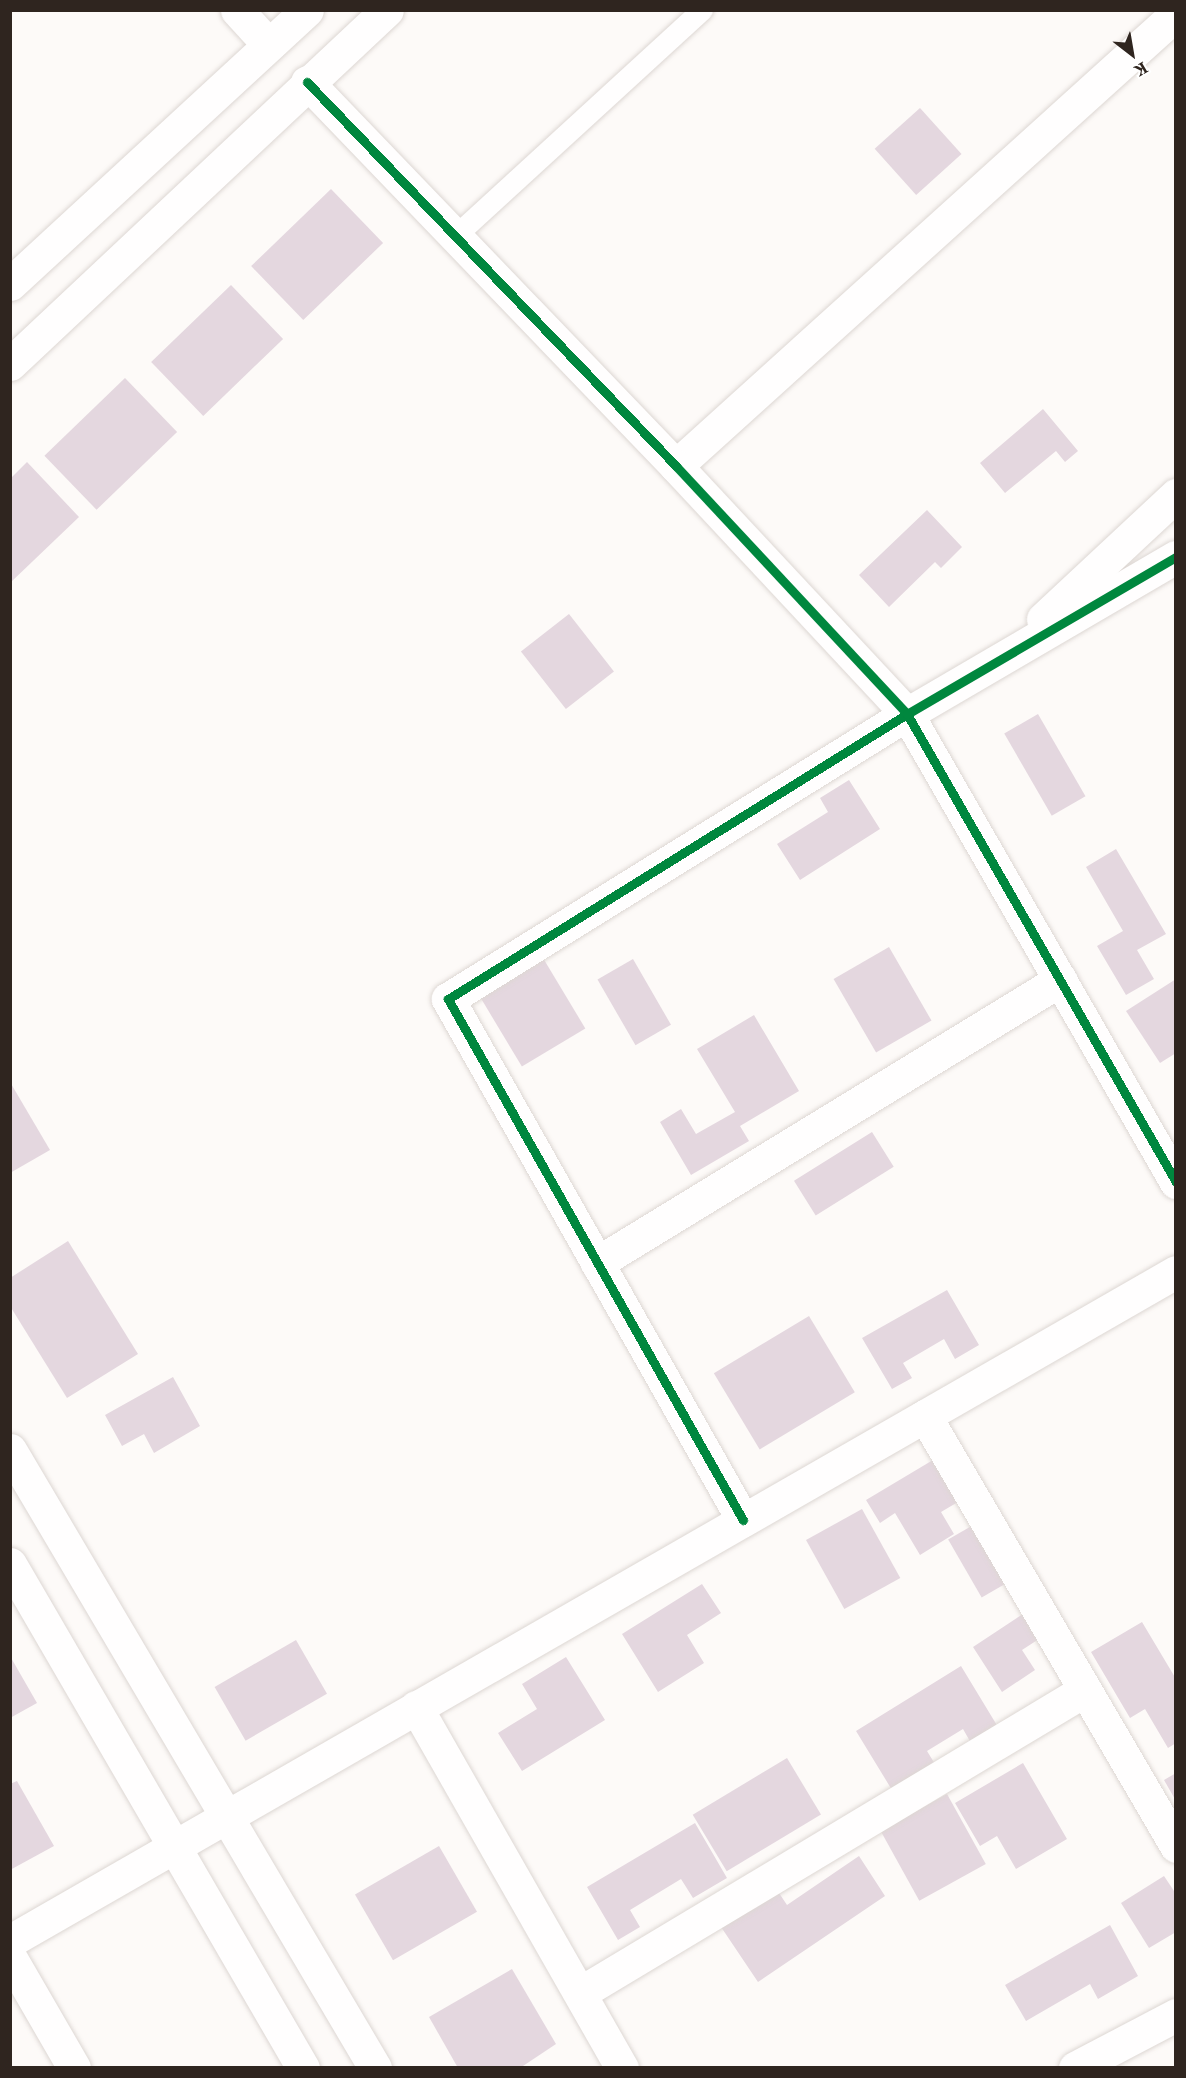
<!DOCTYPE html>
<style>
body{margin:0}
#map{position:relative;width:1186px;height:2078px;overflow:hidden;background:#fdfaf8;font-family:"Noto Serif",serif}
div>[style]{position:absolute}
.building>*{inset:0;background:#e4d7df;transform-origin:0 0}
.roads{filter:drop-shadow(0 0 2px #ddd7d3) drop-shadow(0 0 2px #ddd7d3)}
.service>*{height:21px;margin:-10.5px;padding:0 10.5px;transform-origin:10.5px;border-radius:10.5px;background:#fffefe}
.minor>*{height:33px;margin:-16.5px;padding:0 16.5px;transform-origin:16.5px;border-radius:16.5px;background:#fffefe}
.tertiary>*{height:33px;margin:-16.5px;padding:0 16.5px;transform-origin:16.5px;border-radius:16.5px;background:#fffefe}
.secondary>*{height:33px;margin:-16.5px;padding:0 16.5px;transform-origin:16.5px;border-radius:16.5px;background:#fffefe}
.cycleway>*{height:9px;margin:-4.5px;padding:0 4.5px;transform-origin:4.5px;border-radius:4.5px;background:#00873e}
span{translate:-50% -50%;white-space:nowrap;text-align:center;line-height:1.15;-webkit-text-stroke:4.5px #fff;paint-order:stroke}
.frame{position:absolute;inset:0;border:12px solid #2f251f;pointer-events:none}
.north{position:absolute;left:1102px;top:24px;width:60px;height:60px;-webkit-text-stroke:4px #fff;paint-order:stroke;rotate:149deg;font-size:16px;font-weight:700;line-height:24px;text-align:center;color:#2f251f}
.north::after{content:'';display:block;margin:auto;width:21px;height:27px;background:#2f251f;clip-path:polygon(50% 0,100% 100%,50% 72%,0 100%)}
</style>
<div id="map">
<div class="building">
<i style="left:920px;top:108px;width:62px;height:61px;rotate:48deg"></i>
<i style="left:331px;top:189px;width:75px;height:111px;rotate:46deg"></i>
<i style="left:231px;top:285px;width:75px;height:111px;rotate:46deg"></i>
<i style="left:125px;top:378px;width:75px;height:112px;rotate:46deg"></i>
<i style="clip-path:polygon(1043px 409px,1078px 451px,1065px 462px,1056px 451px,1005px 493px,980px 463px)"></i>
<i style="clip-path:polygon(27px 462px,79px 517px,10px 583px,10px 479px)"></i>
<i style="clip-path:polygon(927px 510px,962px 547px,941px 568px,935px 562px,889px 607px,859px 575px)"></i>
<i style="left:569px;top:614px;width:73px;height:61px;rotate:52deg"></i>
<i style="left:1038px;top:714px;width:95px;height:39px;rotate:60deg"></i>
<i style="clip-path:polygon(849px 780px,880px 829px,800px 880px,777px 844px,828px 812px,820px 798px)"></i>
<i style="clip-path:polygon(1116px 849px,1166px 934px,1137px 950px,1154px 979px,1126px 995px,1097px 946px,1123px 931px,1086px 867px)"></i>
<i style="left:889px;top:947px;width:85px;height:64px;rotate:60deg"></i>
<i style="left:540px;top:953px;width:88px;height:74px;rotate:59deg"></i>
<i style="left:633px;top:959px;width:76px;height:41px;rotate:60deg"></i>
<i style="clip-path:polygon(1176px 979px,1176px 1053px,1160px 1063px,1126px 1011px)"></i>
<i style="clip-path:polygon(754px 1015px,799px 1091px,740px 1126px,749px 1141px,691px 1175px,660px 1122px,681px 1109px,696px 1134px,735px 1112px,697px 1049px)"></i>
<i style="clip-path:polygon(10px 1082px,50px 1150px,10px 1173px)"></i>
<i style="left:872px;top:1132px;width:41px;height:92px;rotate:58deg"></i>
<i style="clip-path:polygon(68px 1241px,138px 1354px,67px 1398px,10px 1306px,10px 1278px)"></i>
<i style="clip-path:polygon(947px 1290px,979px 1345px,955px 1359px,944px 1339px,903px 1363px,912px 1378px,892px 1389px,862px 1338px)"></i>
<i style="left:809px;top:1316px;width:89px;height:111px;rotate:59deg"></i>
<i style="clip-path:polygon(173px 1377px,200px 1426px,154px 1453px,144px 1434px,122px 1446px,105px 1415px)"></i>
<i style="clip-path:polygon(938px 1457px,963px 1499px,941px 1512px,954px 1534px,920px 1555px,895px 1513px,880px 1523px,866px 1500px)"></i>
<i style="left:862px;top:1509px;width:79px;height:64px;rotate:61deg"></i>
<i style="left:975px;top:1524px;width:67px;height:31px;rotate:60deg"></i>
<i style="clip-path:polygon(702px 1584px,721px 1613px,687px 1635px,704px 1663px,658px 1692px,622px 1634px)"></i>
<i style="clip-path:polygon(1026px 1612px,1042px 1637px,1022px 1650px,1035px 1670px,1002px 1692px,973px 1647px)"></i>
<i style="clip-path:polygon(1142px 1622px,1176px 1679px,1176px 1743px,1168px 1748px,1145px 1709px,1130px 1718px,1091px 1652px)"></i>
<i style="left:296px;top:1640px;width:62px;height:94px;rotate:60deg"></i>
<i style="clip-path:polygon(10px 1656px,37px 1703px,10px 1718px)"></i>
<i style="clip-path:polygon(566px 1657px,605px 1720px,522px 1771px,498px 1733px,537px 1709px,522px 1684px)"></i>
<i style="clip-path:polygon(961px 1666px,998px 1727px,971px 1743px,963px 1729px,927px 1751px,935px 1764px,892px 1790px,856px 1731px)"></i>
<i style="left:787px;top:1758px;width:66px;height:110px;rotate:59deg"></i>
<i style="clip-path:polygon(1023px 1763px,1067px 1839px,1016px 1869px,997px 1836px,980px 1846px,955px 1803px)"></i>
<i style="clip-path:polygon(1176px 1773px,1176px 1801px,1164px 1780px)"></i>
<i style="clip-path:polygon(17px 1781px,54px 1846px,10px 1870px,10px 1784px)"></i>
<i style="left:947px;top:1794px;width:80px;height:76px;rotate:61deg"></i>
<i style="clip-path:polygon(695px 1823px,727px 1878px,693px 1898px,681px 1879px,630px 1910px,640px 1927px,618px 1940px,587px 1887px)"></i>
<i style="left:439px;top:1846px;width:76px;height:97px;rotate:60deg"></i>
<i style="clip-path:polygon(859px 1856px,885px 1896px,758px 1982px,717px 1921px,773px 1884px,787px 1905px)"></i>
<i style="clip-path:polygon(1164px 1876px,1176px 1894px,1176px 1932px,1149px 1948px,1121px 1903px)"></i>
<i style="clip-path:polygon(1110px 1925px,1138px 1976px,1098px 1999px,1090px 1984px,1026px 2021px,1005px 1985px)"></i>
<i style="clip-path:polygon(512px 1969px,556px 2044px,520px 2068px,458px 2068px,429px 2017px)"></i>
</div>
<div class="roads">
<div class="service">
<i style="left:455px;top:236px;width:335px;rotate:-42.5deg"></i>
</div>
<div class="minor">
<i style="left:237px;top:10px;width:47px;rotate:47.6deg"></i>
<i style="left:676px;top:466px;width:674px;rotate:-42.11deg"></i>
<i style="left:1043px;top:619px;width:182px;rotate:-43deg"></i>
<i style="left:597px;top:1263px;width:543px;rotate:-31.43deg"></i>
<i style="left:925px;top:1416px;width:498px;rotate:59.7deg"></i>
<i style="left:743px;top:1520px;width:599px;rotate:-119.52deg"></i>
<i style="left:448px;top:999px;width:540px;rotate:-31.84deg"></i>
<i style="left:907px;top:714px;width:311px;rotate:-30.3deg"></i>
<i style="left:416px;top:1707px;width:416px;rotate:60.3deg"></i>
<i style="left:10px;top:1941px;width:1344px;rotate:-29.85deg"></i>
<i style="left:10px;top:1957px;width:128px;rotate:60deg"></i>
<i style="left:580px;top:1993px;width:589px;rotate:-30.96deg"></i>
<i style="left:1075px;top:2068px;width:114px;rotate:-27.7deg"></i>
</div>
<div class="tertiary">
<i style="left:307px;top:82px;width:533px;rotate:46.14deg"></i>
<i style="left:676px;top:466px;width:339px;rotate:47deg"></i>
<i style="left:907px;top:714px;width:540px;rotate:60.11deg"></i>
<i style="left:10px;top:1450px;width:718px;rotate:59.43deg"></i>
<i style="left:10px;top:1564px;width:583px;rotate:59.83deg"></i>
</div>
<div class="secondary">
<i style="left:10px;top:284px;width:404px;rotate:-42.7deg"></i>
<i style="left:10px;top:364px;width:517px;rotate:-43.2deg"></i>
</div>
</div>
<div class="cycleway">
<i style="left:307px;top:82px;width:533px;rotate:46.14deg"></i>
<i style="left:676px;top:466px;width:339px;rotate:47deg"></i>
<i style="left:907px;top:714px;width:540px;rotate:60.11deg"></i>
<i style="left:743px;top:1520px;width:599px;rotate:-119.52deg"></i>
<i style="left:448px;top:999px;width:540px;rotate:-31.84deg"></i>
<i style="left:907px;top:714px;width:311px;rotate:-30.3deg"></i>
</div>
<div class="frame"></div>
<div class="north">K</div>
</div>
